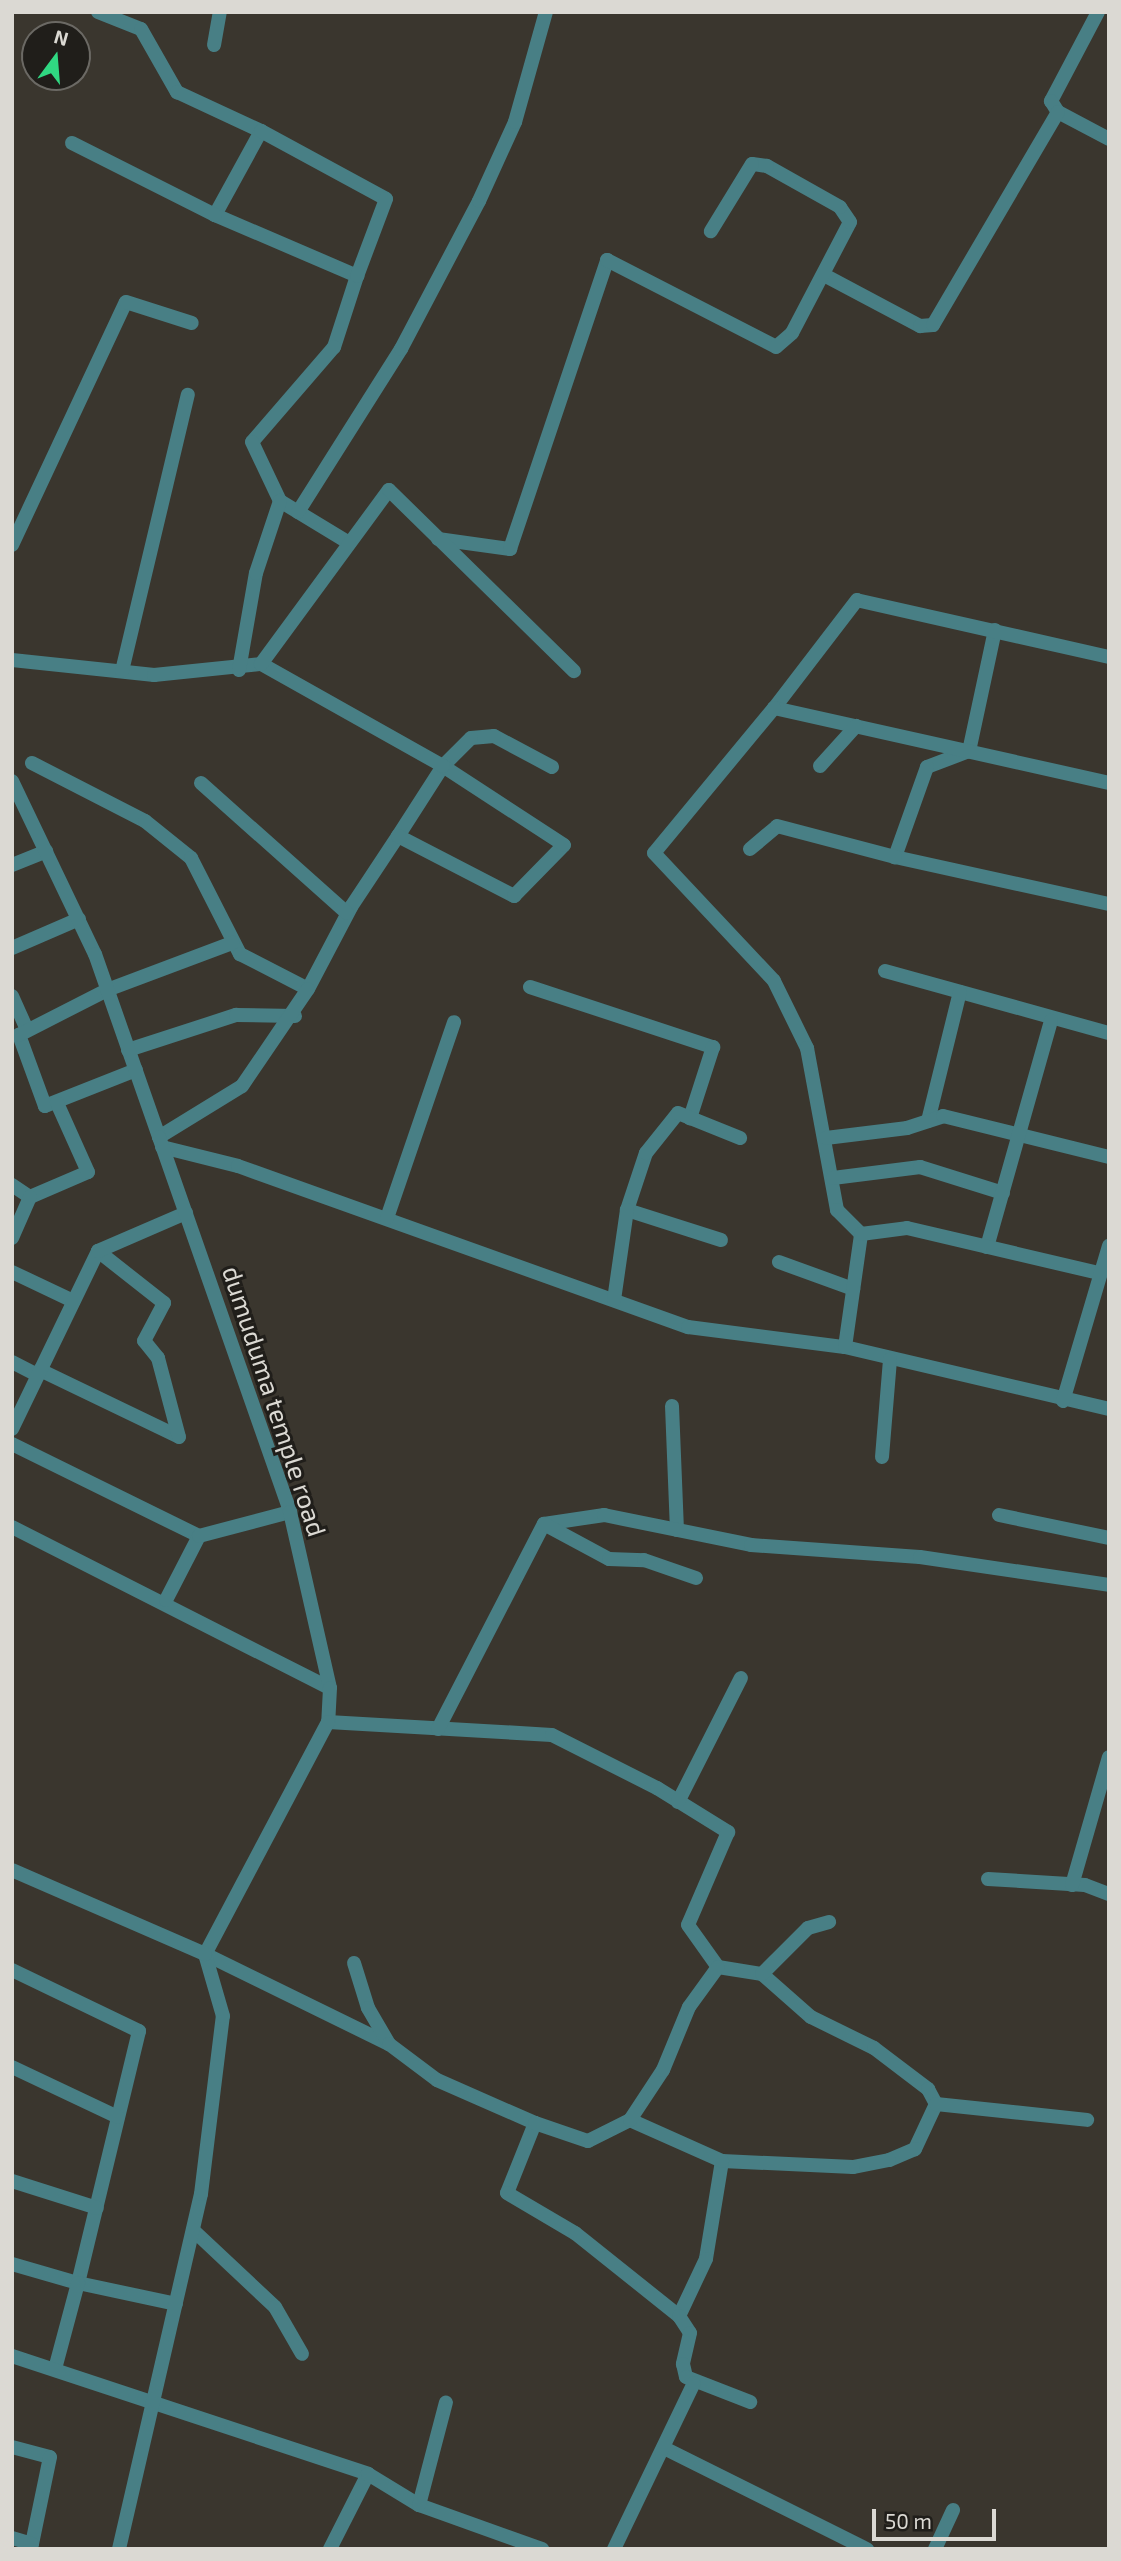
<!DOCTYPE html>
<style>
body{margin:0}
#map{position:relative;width:1121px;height:2561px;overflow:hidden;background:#3a362e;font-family:"Exo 2",sans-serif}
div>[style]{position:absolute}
.minor>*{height:14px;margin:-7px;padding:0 7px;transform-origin:7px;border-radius:7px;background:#487f85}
.tertiary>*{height:14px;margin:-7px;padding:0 7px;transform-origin:7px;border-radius:7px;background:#487f85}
span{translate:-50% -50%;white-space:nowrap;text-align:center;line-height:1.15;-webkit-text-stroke:6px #201e1a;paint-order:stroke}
.street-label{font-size:26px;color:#dbd9d3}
.frame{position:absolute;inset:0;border:14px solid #dbd9d3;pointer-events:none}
.north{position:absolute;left:21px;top:21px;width:70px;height:70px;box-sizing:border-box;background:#201e1a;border:2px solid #6b6964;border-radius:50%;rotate:16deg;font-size:19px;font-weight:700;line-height:28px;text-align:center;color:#dbd9d3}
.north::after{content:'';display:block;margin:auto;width:24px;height:32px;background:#30d882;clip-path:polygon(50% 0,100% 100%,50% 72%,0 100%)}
.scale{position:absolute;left:872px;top:2509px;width:124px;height:32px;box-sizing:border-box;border:4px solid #dbd9d3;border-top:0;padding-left:9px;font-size:21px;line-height:24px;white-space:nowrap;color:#dbd9d3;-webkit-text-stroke:5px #201e1a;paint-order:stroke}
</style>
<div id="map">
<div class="minor">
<i style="left:98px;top:12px;width:46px;rotate:21.6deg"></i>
<i style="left:141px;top:29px;width:73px;rotate:60.3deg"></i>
<i style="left:177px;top:92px;width:93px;rotate:24.9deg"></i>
<i style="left:261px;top:131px;width:96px;rotate:118.7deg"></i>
<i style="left:215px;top:215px;width:155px;rotate:23.2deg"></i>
<i style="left:357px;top:276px;width:75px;rotate:107.9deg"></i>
<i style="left:334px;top:347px;width:125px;rotate:130.8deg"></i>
<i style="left:252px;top:442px;width:65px;rotate:64.6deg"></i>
<i style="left:280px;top:501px;width:81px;rotate:31.3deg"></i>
<i style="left:1098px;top:12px;width:101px;rotate:117.8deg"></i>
<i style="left:1051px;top:101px;width:13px;rotate:58deg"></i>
<i style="left:1058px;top:112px;width:58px;rotate:27.9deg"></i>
<i style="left:214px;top:45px;width:34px;rotate:-80deg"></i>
<i style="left:261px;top:131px;width:142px;rotate:28.5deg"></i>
<i style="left:386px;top:199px;width:82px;rotate:110.6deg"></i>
<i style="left:72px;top:143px;width:160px;rotate:26.7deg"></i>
<i style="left:824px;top:275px;width:109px;rotate:28deg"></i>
<i style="left:920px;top:326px;width:13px;rotate:-4deg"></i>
<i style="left:933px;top:325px;width:247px;rotate:-59.6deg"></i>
<i style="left:298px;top:512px;width:193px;rotate:-57.7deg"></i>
<i style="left:401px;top:349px;width:167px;rotate:-62.2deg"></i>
<i style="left:479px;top:201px;width:87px;rotate:-65.5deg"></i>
<i style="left:515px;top:122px;width:114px;rotate:-74.3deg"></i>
<i style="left:438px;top:539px;width:73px;rotate:7.9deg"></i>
<i style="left:510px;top:549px;width:305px;rotate:-71.4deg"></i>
<i style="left:607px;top:260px;width:190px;rotate:27.2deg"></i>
<i style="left:776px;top:347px;width:21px;rotate:-41deg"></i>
<i style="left:792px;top:333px;width:125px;rotate:-62.4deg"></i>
<i style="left:850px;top:222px;width:18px;rotate:-124deg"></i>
<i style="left:840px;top:207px;width:84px;rotate:-150.7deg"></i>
<i style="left:767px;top:166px;width:15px;rotate:-172deg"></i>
<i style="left:752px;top:164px;width:79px;rotate:121.5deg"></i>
<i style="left:12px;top:545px;width:268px;rotate:-64.9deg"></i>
<i style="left:126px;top:302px;width:69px;rotate:17.7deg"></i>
<i style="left:995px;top:630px;width:124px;rotate:102.1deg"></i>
<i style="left:969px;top:751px;width:45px;rotate:159.1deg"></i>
<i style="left:927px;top:767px;width:96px;rotate:109.6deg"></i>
<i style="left:895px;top:857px;width:219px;rotate:12.4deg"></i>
<i style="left:1109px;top:657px;width:258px;rotate:-167.3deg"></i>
<i style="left:857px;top:600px;width:136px;rotate:127.5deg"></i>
<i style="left:774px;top:708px;width:343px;rotate:12.6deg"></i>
<i style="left:12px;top:660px;width:143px;rotate:6deg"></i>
<i style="left:154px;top:675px;width:108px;rotate:-5.9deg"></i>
<i style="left:239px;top:670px;width:98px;rotate:-80.1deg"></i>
<i style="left:256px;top:573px;width:76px;rotate:-71.6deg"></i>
<i style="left:122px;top:671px;width:284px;rotate:-76.6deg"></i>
<i style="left:774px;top:708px;width:188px;rotate:129.6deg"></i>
<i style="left:654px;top:853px;width:175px;rotate:46.8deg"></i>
<i style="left:774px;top:981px;width:75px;rotate:63.8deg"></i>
<i style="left:807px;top:1048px;width:165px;rotate:79.5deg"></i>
<i style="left:837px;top:1210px;width:34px;rotate:45deg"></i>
<i style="left:32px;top:763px;width:127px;rotate:27.2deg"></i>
<i style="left:145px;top:821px;width:59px;rotate:38.8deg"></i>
<i style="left:191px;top:858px;width:108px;rotate:63deg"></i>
<i style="left:240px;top:954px;width:76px;rotate:27.2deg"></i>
<i style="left:308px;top:989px;width:93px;rotate:-62.3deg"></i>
<i style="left:351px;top:907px;width:85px;rotate:-56.5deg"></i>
<i style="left:820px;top:766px;width:54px;rotate:-48deg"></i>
<i style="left:552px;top:767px;width:66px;rotate:-151.9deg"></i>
<i style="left:494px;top:736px;width:23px;rotate:175deg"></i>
<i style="left:471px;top:738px;width:40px;rotate:135deg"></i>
<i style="left:443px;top:766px;width:83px;rotate:122.7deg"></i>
<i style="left:398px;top:836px;width:131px;rotate:27.3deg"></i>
<i style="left:514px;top:896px;width:71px;rotate:-45.6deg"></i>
<i style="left:564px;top:845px;width:145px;rotate:-146.9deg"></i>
<i style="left:443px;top:766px;width:209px;rotate:-150.7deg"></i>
<i style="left:261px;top:664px;width:216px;rotate:-53.7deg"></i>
<i style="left:389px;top:490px;width:259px;rotate:44.4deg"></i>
<i style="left:201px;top:783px;width:195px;rotate:41.7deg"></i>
<i style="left:750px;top:849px;width:35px;rotate:-40deg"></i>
<i style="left:777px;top:826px;width:122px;rotate:14.7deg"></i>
<i style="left:12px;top:865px;width:37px;rotate:-22deg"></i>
<i style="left:12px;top:948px;width:73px;rotate:-23.4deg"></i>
<i style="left:885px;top:971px;width:232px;rotate:15.5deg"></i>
<i style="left:530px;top:987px;width:193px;rotate:18.2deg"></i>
<i style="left:713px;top:1047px;width:75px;rotate:107.9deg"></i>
<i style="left:12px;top:996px;width:37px;rotate:66deg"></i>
<i style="left:128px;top:1050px;width:114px;rotate:-18deg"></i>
<i style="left:236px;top:1015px;width:59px;rotate:1deg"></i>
<i style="left:136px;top:1070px;width:98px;rotate:158.4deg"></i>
<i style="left:45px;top:1106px;width:76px;rotate:-110.1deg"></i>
<i style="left:19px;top:1035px;width:99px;rotate:-27.1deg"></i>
<i style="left:107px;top:990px;width:134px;rotate:-20.6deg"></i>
<i style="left:928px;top:1121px;width:133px;rotate:-76.1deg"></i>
<i style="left:159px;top:1137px;width:97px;rotate:-31.6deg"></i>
<i style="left:242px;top:1086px;width:117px;rotate:-55.8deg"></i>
<i style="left:826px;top:1138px;width:82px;rotate:-7deg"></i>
<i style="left:907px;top:1128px;width:38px;rotate:-18deg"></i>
<i style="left:943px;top:1116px;width:171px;rotate:13.9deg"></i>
<i style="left:162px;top:1147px;width:78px;rotate:14deg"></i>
<i style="left:238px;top:1166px;width:478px;rotate:19.7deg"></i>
<i style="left:688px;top:1327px;width:158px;rotate:7.3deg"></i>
<i style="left:845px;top:1347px;width:271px;rotate:13.2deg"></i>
<i style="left:833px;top:1178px;width:88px;rotate:-7.2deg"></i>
<i style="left:920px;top:1167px;width:87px;rotate:17.4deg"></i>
<i style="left:12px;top:1185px;width:22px;rotate:34deg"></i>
<i style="left:30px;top:1197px;width:63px;rotate:-23.3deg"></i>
<i style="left:88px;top:1172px;width:76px;rotate:-114.2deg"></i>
<i style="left:387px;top:1218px;width:207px;rotate:-71.1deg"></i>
<i style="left:12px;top:1238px;width:45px;rotate:-66.3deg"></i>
<i style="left:721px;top:1240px;width:99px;rotate:-162.3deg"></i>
<i style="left:627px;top:1210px;width:60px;rotate:-71.6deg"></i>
<i style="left:646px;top:1153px;width:51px;rotate:-51.3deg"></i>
<i style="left:678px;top:1113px;width:67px;rotate:22deg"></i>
<i style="left:987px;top:1247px;width:235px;rotate:-74.2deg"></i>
<i style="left:779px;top:1262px;width:79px;rotate:20deg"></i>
<i style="left:12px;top:1272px;width:68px;rotate:25.4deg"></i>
<i style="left:614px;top:1300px;width:91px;rotate:-81.8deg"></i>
<i style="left:845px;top:1347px;width:114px;rotate:-81.9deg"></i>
<i style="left:861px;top:1234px;width:46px;rotate:-7.4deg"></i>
<i style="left:907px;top:1228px;width:197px;rotate:13.2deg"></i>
<i style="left:12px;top:1362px;width:29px;rotate:27deg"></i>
<i style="left:40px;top:1370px;width:154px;rotate:25.7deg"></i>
<i style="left:179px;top:1437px;width:82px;rotate:-104.9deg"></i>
<i style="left:158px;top:1358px;width:22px;rotate:-129deg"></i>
<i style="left:144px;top:1341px;width:43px;rotate:-62.2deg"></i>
<i style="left:164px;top:1303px;width:84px;rotate:-141.8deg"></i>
<i style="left:1063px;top:1401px;width:162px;rotate:-73.5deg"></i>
<i style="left:672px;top:1406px;width:124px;rotate:87.7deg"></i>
<i style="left:12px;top:1429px;width:198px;rotate:-64.2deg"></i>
<i style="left:98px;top:1251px;width:96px;rotate:-23.4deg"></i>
<i style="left:12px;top:1444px;width:208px;rotate:26.2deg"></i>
<i style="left:882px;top:1457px;width:98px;rotate:-85.3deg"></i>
<i style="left:999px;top:1515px;width:112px;rotate:11.8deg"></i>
<i style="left:544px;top:1524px;width:61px;rotate:-8.5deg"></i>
<i style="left:604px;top:1515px;width:150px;rotate:11.5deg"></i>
<i style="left:751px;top:1545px;width:169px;rotate:4.1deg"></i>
<i style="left:920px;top:1557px;width:191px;rotate:8.4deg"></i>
<i style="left:12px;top:1527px;width:356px;rotate:26.9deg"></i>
<i style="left:166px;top:1600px;width:72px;rotate:-62.7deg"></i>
<i style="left:199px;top:1536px;width:94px;rotate:-14.8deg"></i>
<i style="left:328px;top:1722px;width:224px;rotate:3.3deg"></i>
<i style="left:552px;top:1735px;width:118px;rotate:26.8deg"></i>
<i style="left:657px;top:1788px;width:84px;rotate:31.8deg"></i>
<i style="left:728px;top:1832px;width:101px;rotate:113.3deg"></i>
<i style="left:688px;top:1925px;width:52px;rotate:54.5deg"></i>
<i style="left:718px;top:1967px;width:45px;rotate:9deg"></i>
<i style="left:762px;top:1974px;width:65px;rotate:41.3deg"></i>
<i style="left:811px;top:2017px;width:70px;rotate:26.2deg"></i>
<i style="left:874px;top:2048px;width:68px;rotate:37.2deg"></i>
<i style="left:928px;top:2089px;width:17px;rotate:62deg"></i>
<i style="left:936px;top:2104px;width:50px;rotate:115deg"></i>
<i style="left:915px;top:2149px;width:28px;rotate:157deg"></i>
<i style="left:889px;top:2160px;width:37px;rotate:169deg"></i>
<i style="left:853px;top:2167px;width:131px;rotate:-177.4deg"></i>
<i style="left:722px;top:2161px;width:99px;rotate:99.3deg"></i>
<i style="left:706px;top:2259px;width:63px;rotate:115.3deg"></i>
<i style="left:438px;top:1729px;width:231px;rotate:-62.7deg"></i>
<i style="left:544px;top:1524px;width:74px;rotate:28.3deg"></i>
<i style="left:609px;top:1559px;width:35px;rotate:2deg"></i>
<i style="left:644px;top:1560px;width:55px;rotate:19.1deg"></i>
<i style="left:678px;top:1802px;width:139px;rotate:-63.1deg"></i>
<i style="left:988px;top:1879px;width:97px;rotate:3.5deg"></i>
<i style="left:1085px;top:1885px;width:26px;rotate:21deg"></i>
<i style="left:1072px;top:1885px;width:133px;rotate:-73.9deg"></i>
<i style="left:205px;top:1954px;width:205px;rotate:26.1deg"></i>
<i style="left:354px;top:1963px;width:47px;rotate:72.7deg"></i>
<i style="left:368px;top:2008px;width:42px;rotate:59.7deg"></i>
<i style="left:389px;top:2044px;width:60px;rotate:36.9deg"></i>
<i style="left:437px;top:2080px;width:107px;rotate:23.7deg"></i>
<i style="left:535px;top:2123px;width:75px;rotate:111.8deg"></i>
<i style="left:507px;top:2193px;width:79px;rotate:30.5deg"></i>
<i style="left:575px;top:2233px;width:133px;rotate:38.6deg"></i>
<i style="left:679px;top:2316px;width:20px;rotate:57deg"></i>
<i style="left:690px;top:2333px;width:32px;rotate:103deg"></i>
<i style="left:683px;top:2364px;width:13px;rotate:77deg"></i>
<i style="left:686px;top:2377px;width:69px;rotate:21.3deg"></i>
<i style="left:12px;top:1970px;width:141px;rotate:25.7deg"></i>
<i style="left:139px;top:2031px;width:259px;rotate:103.6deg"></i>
<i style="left:78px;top:2283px;width:100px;rotate:12.1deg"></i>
<i style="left:762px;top:1974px;width:65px;rotate:-45deg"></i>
<i style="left:808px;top:1928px;width:22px;rotate:-16deg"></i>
<i style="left:12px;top:2067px;width:117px;rotate:25.3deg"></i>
<i style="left:936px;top:2104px;width:152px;rotate:6deg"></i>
<i style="left:630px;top:2120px;width:101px;rotate:24deg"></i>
<i style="left:535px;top:2123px;width:56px;rotate:18.8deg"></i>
<i style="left:588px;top:2141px;width:47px;rotate:-26.6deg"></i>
<i style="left:630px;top:2120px;width:60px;rotate:-56.6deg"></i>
<i style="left:663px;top:2070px;width:68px;rotate:-67.6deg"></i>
<i style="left:689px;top:2007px;width:49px;rotate:-54.1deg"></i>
<i style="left:12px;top:2181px;width:89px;rotate:17.6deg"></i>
<i style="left:193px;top:2230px;width:112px;rotate:43.2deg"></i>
<i style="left:275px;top:2307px;width:54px;rotate:60.1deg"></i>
<i style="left:12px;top:2264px;width:69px;rotate:16.1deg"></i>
<i style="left:78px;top:2283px;width:89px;rotate:105deg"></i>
<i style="left:12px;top:2356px;width:375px;rotate:18.3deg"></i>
<i style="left:368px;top:2474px;width:84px;rotate:116.9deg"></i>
<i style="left:12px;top:2447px;width:39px;rotate:15deg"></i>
<i style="left:50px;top:2457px;width:89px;rotate:101.7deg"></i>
<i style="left:32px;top:2544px;width:21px;rotate:-163deg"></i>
<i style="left:666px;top:2449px;width:225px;rotate:26.5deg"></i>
<i style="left:368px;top:2474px;width:60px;rotate:31.3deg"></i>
<i style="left:419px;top:2505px;width:131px;rotate:19.7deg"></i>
<i style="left:419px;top:2505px;width:106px;rotate:-75.3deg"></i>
<i style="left:119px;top:2549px;width:364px;rotate:-77deg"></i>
<i style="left:201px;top:2194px;width:179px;rotate:-83deg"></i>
<i style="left:223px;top:2016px;width:65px;rotate:-106.2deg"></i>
<i style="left:614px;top:2549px;width:184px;rotate:-64.3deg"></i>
<i style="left:935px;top:2549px;width:43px;rotate:-65.2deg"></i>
</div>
<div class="tertiary">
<i style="left:12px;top:781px;width:192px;rotate:64.4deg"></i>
<i style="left:95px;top:954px;width:194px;rotate:70.7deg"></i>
<i style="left:159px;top:1137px;width:397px;rotate:70.7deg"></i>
<i style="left:290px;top:1512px;width:180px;rotate:77.2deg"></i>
<i style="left:330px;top:1688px;width:34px;rotate:93deg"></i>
<i style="left:328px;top:1722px;width:263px;rotate:117.9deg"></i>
<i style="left:205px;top:1954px;width:210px;rotate:-156.5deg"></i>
</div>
<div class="street-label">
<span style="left:275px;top:1401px;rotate:72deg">dumuduma temple road</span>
</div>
<div class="frame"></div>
<div class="north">N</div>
<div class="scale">50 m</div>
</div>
